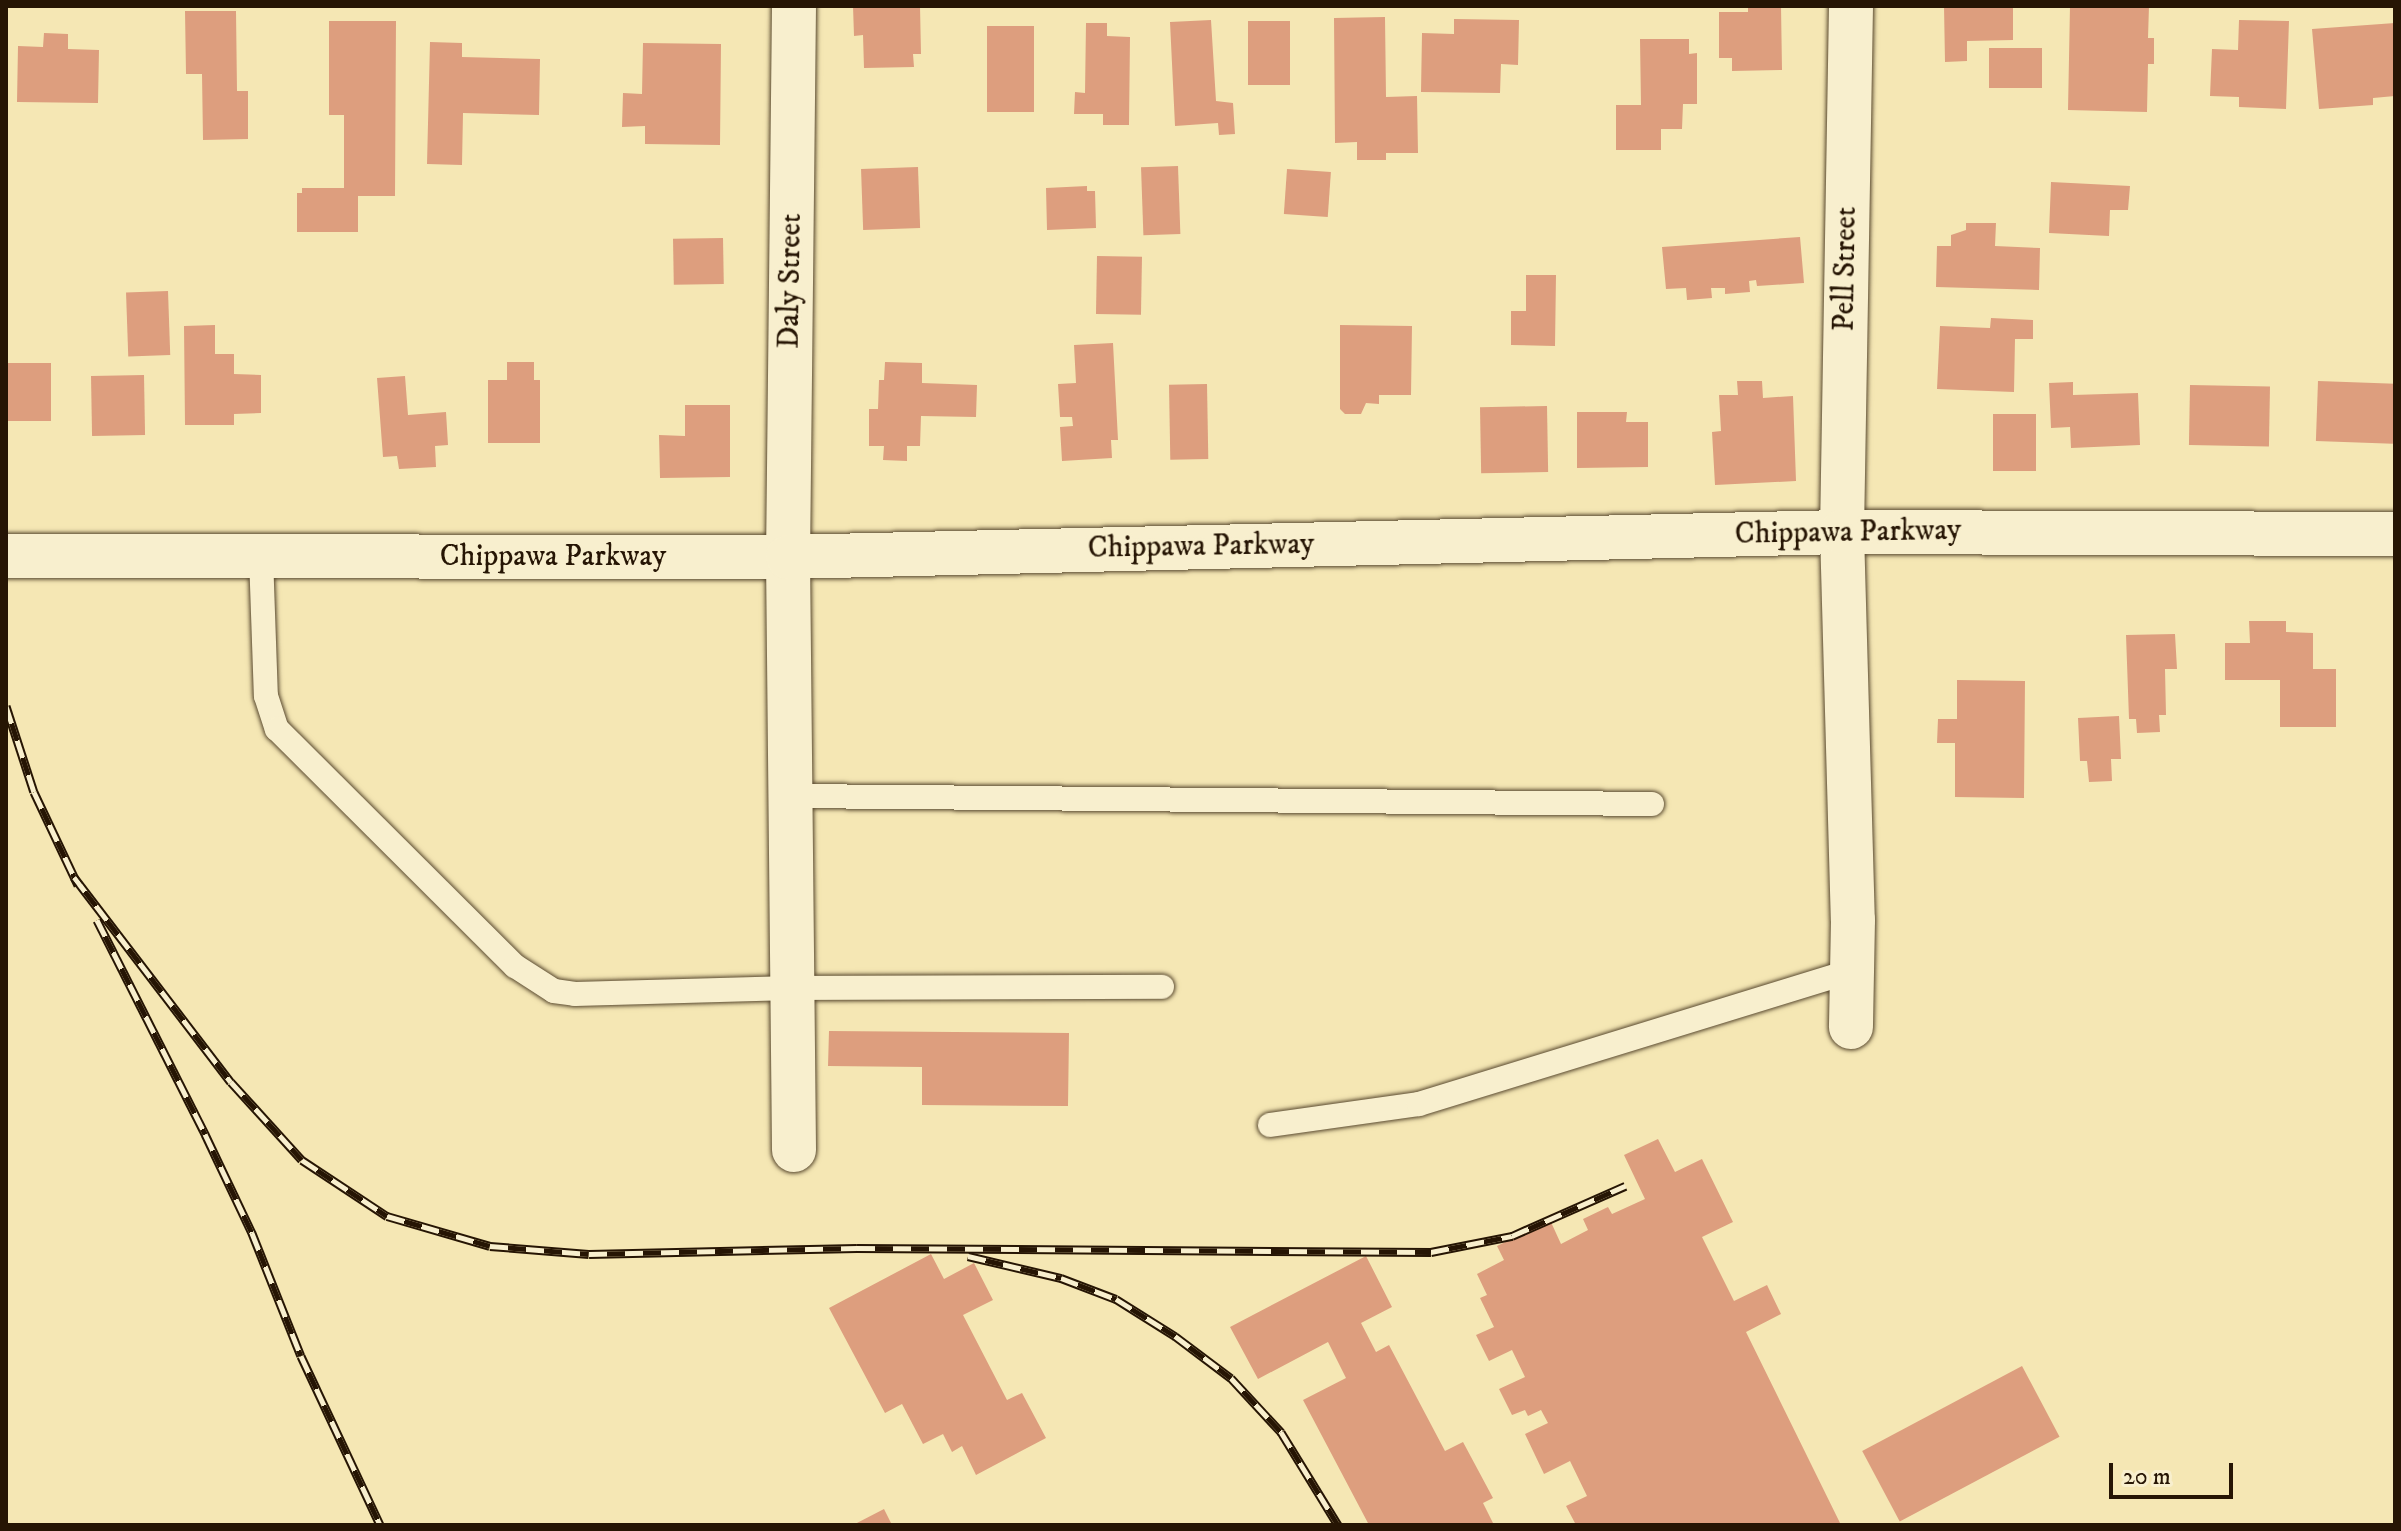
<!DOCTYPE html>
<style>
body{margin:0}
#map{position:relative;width:2401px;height:1531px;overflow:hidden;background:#f5e7b4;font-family:"IM FELL DW Pica",serif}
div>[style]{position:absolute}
.building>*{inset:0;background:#dd9e7e;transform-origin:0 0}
.roads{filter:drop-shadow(0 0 2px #5a4a30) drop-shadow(0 0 2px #5a4a30)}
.service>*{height:24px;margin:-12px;padding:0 12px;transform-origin:12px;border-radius:12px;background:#f8efce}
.minor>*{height:44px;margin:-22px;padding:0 22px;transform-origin:22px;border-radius:22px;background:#f8efce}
.rail>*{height:9px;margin-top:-4.5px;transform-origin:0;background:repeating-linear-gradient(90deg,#f8efce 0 18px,#261504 0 36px);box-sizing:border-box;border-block:2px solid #261504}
span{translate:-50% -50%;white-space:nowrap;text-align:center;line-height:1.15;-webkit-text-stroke:6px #f8efce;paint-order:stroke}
.street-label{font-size:30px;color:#261504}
.frame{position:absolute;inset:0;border:8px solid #261504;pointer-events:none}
.scale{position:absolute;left:2109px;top:1463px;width:124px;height:36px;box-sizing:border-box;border:4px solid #261504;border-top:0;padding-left:10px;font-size:24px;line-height:28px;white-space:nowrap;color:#261504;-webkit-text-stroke:6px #f8efce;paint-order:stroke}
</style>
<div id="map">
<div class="building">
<i style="clip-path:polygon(853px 6px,920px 6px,921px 54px,913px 54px,914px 67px,864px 68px,863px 35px,854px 36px)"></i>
<i style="clip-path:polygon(1748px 6px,1781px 6px,1782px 70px,1732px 71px,1732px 58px,1719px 58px,1719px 12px,1748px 12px)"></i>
<i style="clip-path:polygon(1944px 6px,2013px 6px,2013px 40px,1967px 41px,1967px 61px,1945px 62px)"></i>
<i style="clip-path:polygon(2070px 6px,2149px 6px,2148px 38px,2154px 38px,2154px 64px,2148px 64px,2147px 112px,2068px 110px)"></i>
<i style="clip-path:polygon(185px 11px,236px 11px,237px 91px,248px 91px,248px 139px,203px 140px,202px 74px,186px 74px)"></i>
<i style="clip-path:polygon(1385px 17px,1386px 97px,1417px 96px,1418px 153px,1386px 153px,1386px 160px,1357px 160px,1357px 142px,1335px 143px,1334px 18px)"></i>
<i style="clip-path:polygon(1454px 19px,1519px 20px,1518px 65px,1501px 64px,1500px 93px,1421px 92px,1422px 33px,1454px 34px)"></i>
<i style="clip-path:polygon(1211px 20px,1216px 101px,1233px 103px,1235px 134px,1219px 135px,1218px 123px,1175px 126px,1170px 22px)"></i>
<i style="clip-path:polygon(2239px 20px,2289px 21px,2286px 109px,2239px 107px,2239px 97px,2210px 96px,2212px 49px,2238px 50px)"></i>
<i style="clip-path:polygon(329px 21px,396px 21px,395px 196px,358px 196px,358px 232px,297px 232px,297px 193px,302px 193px,302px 188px,344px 188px,344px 115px,329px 115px)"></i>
<i style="left:1248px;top:21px;width:42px;height:64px"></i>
<i style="clip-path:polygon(1086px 23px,1107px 23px,1107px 36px,1130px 37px,1129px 125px,1103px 125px,1103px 114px,1074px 114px,1075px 92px,1085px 93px)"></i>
<i style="clip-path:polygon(2395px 23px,2395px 96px,2373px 98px,2373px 105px,2319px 109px,2312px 29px)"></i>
<i style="left:987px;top:26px;width:47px;height:86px"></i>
<i style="clip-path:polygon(44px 33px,68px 34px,68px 49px,99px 50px,98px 103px,17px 102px,18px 46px,43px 47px)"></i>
<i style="clip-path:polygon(1640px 39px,1689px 39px,1689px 54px,1697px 53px,1697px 104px,1683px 104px,1682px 129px,1661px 129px,1661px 150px,1616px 150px,1616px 105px,1641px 105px)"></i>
<i style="clip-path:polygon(430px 42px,462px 43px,462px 57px,540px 59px,539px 115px,463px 113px,462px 165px,427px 164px)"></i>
<i style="clip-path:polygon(643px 43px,721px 44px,720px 145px,645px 144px,645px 126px,622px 127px,623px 93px,642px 94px)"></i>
<i style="left:2042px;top:48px;width:40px;height:53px;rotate:90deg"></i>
<i style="left:1178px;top:166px;width:68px;height:37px;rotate:88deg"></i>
<i style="left:918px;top:167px;width:61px;height:57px;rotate:88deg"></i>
<i style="left:1287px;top:169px;width:44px;height:45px;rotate:4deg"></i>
<i style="clip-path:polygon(2051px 182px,2130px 186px,2128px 210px,2110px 210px,2109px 236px,2049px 233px)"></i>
<i style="clip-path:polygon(1087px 186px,1087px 191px,1095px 191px,1096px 228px,1047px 230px,1046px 188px)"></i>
<i style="clip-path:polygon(1966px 223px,1996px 223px,1995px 246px,2040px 248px,2039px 290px,1936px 287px,1937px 246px,1951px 246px,1951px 235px,1966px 230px)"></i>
<i style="clip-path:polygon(1800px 237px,1804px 283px,1757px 286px,1756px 280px,1749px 281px,1750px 292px,1725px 294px,1725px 288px,1711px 288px,1712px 298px,1687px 300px,1686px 288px,1666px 289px,1662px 247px)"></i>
<i style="left:723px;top:238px;width:46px;height:50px;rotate:89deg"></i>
<i style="left:1097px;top:256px;width:45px;height:58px;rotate:1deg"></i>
<i style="clip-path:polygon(1526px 275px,1556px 275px,1555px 346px,1511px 345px,1511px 311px,1526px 311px)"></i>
<i style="left:168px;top:291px;width:64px;height:42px;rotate:88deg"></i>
<i style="clip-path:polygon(1991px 318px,2033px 320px,2033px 339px,2015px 339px,2014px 392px,1937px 389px,1940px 326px,1990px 328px)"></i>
<i style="clip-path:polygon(215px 325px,215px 354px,234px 354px,234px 374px,261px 375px,261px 413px,234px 414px,234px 425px,185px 425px,184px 326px)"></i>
<i style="clip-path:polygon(1340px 325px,1412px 326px,1411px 395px,1379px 395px,1379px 404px,1366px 403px,1361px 414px,1345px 414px,1340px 409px)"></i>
<i style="clip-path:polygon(1113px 343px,1118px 440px,1111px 440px,1112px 458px,1062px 461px,1060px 427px,1073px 426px,1072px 417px,1060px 417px,1058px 384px,1076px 383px,1074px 345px)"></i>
<i style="clip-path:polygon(507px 362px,534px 362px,534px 380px,540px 380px,540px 443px,488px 443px,488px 380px,507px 380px)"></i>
<i style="clip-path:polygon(885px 362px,922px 363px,922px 383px,977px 385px,976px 417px,921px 416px,920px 446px,907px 446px,907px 461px,883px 460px,884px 446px,869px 446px,869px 409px,878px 409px,879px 380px,884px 380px)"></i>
<i style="left:6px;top:363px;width:45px;height:58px"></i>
<i style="left:144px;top:375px;width:60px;height:53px;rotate:89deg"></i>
<i style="clip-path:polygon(405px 376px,408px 415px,446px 412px,448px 445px,435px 446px,436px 467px,399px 469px,397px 456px,383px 457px,377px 378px)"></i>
<i style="clip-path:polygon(1737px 381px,1762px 381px,1763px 398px,1793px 396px,1796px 481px,1715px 485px,1712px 432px,1721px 431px,1719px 395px,1738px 395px)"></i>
<i style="left:2318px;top:381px;width:77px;height:60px;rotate:2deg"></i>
<i style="clip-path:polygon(2073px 382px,2073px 395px,2138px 393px,2140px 445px,2071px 448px,2070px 427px,2051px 428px,2049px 383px)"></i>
<i style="left:1207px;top:384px;width:75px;height:38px;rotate:89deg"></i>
<i style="left:2190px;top:385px;width:80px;height:60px;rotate:1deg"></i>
<i style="clip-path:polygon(685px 405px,730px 405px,730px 477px,660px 478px,659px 435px,685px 436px)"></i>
<i style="left:1547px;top:406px;width:66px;height:67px;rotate:89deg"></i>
<i style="clip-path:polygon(1577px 412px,1627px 412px,1626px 422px,1648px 422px,1648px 467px,1577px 468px)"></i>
<i style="left:1993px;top:414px;width:43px;height:57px"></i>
<i style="clip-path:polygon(2249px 621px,2286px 621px,2286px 632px,2313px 633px,2313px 669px,2336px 669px,2336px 727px,2280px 727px,2280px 680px,2225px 680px,2225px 643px,2250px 643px)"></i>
<i style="clip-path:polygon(2175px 634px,2177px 669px,2165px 669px,2166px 715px,2159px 715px,2160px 732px,2137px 733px,2136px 719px,2129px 719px,2126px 635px)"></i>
<i style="clip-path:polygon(1957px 680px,2025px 681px,2024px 798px,1955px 797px,1955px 743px,1937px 743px,1938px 719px,1957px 719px)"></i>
<i style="clip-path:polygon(2119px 716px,2121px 759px,2111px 759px,2112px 781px,2089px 782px,2087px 761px,2080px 761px,2078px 718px)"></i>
<i style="clip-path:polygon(829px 1031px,1069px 1033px,1068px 1106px,922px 1105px,922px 1067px,828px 1066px)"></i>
<i style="clip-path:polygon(1658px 1139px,1675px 1172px,1702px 1159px,1733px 1222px,1702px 1237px,1734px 1301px,1767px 1285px,1781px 1314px,1746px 1332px,1841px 1525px,1576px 1525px,1566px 1506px,1587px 1496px,1570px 1461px,1544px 1474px,1525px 1434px,1548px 1423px,1541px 1410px,1528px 1416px,1525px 1410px,1512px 1415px,1499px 1389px,1525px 1377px,1512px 1350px,1489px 1361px,1476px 1335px,1494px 1327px,1480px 1298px,1487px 1295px,1477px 1274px,1504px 1260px,1497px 1246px,1550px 1220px,1561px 1244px,1588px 1230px,1583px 1219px,1608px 1207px,1612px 1214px,1645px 1199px,1624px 1155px)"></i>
<i style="clip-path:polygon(931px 1254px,944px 1279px,974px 1263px,993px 1300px,963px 1315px,1007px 1400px,1022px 1393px,1046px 1438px,976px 1475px,962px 1446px,952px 1452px,943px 1434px,923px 1444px,902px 1404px,885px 1413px,829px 1308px)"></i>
<i style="clip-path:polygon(1366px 1256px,1392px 1307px,1361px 1323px,1376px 1352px,1389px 1345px,1445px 1451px,1463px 1442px,1493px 1498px,1483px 1503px,1494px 1525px,1369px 1525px,1303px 1400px,1346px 1378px,1328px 1342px,1258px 1379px,1230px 1327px)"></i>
<i style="left:2022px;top:1366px;width:80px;height:181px;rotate:62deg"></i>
<i style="clip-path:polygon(884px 1509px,892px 1525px,853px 1525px)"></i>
</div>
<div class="roads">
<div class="service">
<i style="left:261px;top:556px;width:140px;rotate:88deg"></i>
<i style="left:266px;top:696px;width:35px;rotate:72deg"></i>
<i style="left:277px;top:729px;width:336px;rotate:44.9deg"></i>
<i style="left:515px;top:966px;width:46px;rotate:32.7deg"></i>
<i style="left:554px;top:991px;width:21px;rotate:8deg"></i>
<i style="left:575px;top:994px;width:217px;rotate:-1.6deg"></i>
<i style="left:792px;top:988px;width:370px;rotate:-0.2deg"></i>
<i style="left:791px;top:796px;width:861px;rotate:0.53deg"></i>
<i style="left:1270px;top:1125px;width:150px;rotate:-8deg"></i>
<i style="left:1419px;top:1104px;width:453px;rotate:-17.1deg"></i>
</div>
<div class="minor">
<i style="left:794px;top:6px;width:551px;rotate:90.62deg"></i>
<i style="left:788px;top:557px;width:593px;rotate:89.42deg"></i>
<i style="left:1851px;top:6px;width:526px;rotate:90.98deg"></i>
<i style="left:1842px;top:532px;width:388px;rotate:88.4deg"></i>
<i style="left:1853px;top:920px;width:107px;rotate:91.1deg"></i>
<i style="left:6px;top:556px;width:782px;rotate:0.07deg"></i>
<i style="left:788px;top:557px;width:1054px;rotate:-1.36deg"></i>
<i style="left:1842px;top:532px;width:553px;rotate:0.21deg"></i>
</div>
</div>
<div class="rail">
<i style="left:6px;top:706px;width:90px;rotate:72deg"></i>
<i style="left:34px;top:792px;width:103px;rotate:64.7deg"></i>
<i style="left:74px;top:877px;width:258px;rotate:52.6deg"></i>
<i style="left:231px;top:1082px;width:105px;rotate:47.7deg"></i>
<i style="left:302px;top:1160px;width:102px;rotate:33.4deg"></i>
<i style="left:387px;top:1216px;width:107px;rotate:16.2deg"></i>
<i style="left:490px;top:1246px;width:99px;rotate:4.6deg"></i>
<i style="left:589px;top:1254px;width:268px;rotate:-1.3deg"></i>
<i style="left:857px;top:1248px;width:574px;rotate:0.4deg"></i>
<i style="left:1431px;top:1252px;width:83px;rotate:-11.2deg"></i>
<i style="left:1512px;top:1236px;width:124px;rotate:-23.9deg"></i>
<i style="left:97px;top:920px;width:240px;rotate:63.2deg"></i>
<i style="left:205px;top:1134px;width:110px;rotate:64.6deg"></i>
<i style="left:252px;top:1233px;width:132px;rotate:68.3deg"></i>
<i style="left:301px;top:1356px;width:187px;rotate:64.9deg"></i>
<i style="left:968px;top:1256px;width:96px;rotate:13.3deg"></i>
<i style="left:1061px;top:1278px;width:59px;rotate:20.9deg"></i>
<i style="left:1116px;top:1299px;width:70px;rotate:32.1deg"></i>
<i style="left:1175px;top:1336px;width:70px;rotate:36.9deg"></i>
<i style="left:1231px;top:1378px;width:74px;rotate:47.2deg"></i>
<i style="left:1281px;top:1432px;width:109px;rotate:58.5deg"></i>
</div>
<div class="street-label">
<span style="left:1846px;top:269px;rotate:-89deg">Pell Street</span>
<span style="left:791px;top:281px;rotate:-89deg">Daly Street</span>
<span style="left:1848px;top:533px;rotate:-1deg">Chippawa Parkway</span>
<span style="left:1201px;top:547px;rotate:-1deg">Chippawa Parkway</span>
<span style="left:553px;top:557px">Chippawa Parkway</span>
</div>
<div class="frame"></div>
<div class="scale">20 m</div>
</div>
